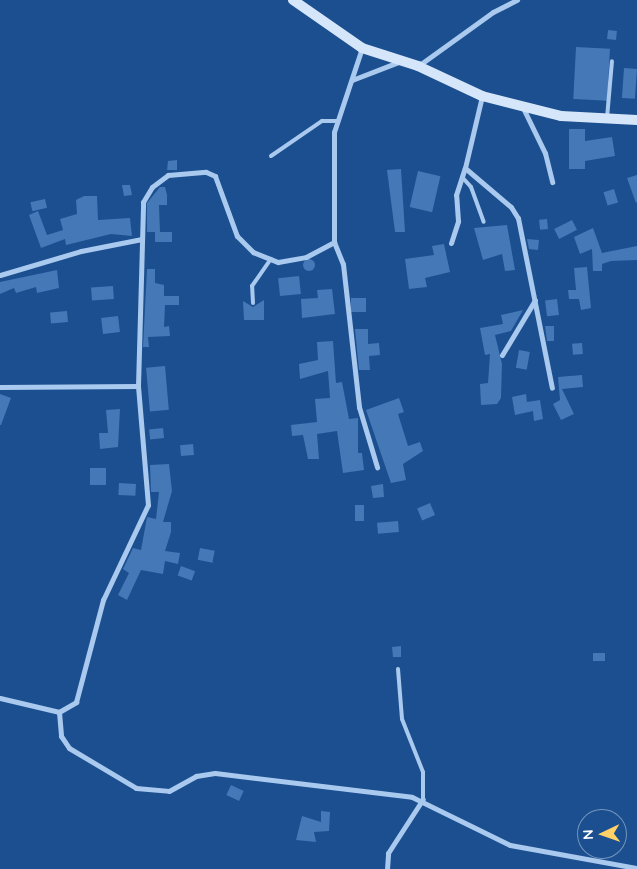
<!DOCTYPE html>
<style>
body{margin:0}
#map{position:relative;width:637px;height:869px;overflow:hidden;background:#1b4f8f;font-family:Quicksand,sans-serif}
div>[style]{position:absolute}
.building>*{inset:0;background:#4478b7;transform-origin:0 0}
.round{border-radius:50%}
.lane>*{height:4px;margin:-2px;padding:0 2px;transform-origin:2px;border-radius:2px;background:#a9c9ee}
.street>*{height:5px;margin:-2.5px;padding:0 2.5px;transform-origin:2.5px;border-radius:2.5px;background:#a9c9ee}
.secondary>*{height:10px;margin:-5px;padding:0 5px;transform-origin:5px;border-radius:5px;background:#d6e6fa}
span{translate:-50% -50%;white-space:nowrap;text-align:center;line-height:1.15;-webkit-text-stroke:4.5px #1b4f8f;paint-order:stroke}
.north{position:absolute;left:577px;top:809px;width:50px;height:50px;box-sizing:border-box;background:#1b4f8f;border:1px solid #7695bc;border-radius:50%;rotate:267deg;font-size:14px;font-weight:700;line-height:20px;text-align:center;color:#fff}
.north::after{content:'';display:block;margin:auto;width:18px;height:22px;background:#ffd166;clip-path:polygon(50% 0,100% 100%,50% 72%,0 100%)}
</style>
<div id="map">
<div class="building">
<i style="left:608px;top:30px;width:9px;height:9px;rotate:6deg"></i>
<i style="left:576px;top:47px;width:34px;height:52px;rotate:3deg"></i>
<i style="left:624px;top:68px;width:13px;height:30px;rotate:4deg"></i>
<i style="clip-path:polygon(569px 129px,585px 129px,585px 141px,612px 137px,615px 156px,585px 161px,585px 169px,569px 169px)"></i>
<i style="clip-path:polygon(177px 160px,177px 170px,167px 170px,168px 161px)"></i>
<i style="clip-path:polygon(401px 169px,405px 232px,395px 232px,387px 170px)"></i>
<i style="left:418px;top:171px;width:23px;height:37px;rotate:13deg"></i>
<i style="clip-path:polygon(637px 175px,637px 202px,636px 203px,627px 178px)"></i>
<i style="clip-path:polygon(122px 185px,130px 185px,132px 195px,124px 196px)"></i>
<i style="clip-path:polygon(160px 187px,165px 187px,167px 195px,167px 205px,159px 205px,160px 232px,172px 232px,172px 242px,155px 242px,155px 232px,147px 232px,147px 203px)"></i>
<i style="left:614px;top:189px;width:14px;height:11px;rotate:73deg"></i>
<i style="clip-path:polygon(84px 196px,97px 196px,98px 220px,130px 218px,132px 236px,111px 234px,66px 245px,65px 239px,41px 248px,29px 215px,38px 211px,47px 235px,63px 230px,60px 219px,77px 214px,76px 200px)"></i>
<i style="left:45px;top:199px;width:9px;height:15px;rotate:77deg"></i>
<i style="left:547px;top:219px;width:10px;height:8px;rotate:84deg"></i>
<i style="left:572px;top:220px;width:11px;height:20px;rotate:63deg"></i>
<i style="clip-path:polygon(507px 225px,515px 270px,505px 271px,502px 254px,483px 260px,474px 228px)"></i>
<i style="clip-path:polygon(593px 228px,602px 253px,637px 246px,637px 260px,611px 261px,602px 264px,602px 271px,593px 271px,592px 249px,580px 254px,574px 237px)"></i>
<i style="clip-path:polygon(527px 239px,539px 240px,538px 250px,529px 249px)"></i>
<i style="clip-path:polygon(444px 244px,450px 272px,425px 278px,427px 287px,409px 289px,405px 259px,434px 255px,432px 246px)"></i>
<i class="round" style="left:303px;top:259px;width:12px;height:12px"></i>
<i style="clip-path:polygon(587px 267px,591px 308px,581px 310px,579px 299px,569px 299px,568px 290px,576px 290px,574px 268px)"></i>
<i style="clip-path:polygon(147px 269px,155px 269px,155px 283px,164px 285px,164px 296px,179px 296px,179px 305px,165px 305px,164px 327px,169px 326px,170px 336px,148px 337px,149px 347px,143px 347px)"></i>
<i style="clip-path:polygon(57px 270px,59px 288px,37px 293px,36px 287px,16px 293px,14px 288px,0 294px,0 282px)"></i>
<i style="left:299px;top:276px;width:18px;height:21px;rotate:84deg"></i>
<i style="left:113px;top:286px;width:13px;height:22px;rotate:86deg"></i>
<i style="clip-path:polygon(332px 289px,335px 314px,302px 318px,301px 299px,318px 298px,317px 290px)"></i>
<i style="left:351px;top:298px;width:15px;height:14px"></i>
<i style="left:557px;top:299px;width:16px;height:12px;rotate:83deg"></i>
<i style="clip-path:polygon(264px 300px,264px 320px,244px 320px,243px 301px,253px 307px)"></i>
<i style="clip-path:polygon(523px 310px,511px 331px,495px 335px,502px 364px,501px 398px,497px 404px,481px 405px,480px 384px,488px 383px,490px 354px,485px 355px,480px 328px,503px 324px,501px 315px)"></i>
<i style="left:67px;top:311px;width:11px;height:17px;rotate:85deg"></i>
<i style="left:118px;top:316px;width:16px;height:17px;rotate:83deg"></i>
<i style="clip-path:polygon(545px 326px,554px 326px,554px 341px,547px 341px)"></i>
<i style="clip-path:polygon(355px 329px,368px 329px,368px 344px,379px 343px,380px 355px,369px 356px,370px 370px,359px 370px)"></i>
<i style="clip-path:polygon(333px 341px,336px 383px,342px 382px,349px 419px,358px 418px,358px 453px,362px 453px,364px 470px,343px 473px,337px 431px,317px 434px,319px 459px,308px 459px,303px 435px,292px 436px,291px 425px,317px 422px,315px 399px,330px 398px,328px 371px,300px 379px,299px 364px,318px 360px,317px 342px)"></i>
<i style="left:582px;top:343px;width:11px;height:10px;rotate:85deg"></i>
<i style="left:519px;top:350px;width:11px;height:18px;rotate:10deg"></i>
<i style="left:165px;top:366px;width:44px;height:19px;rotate:85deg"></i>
<i style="clip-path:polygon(582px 375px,583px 387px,562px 389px,574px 414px,561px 420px,553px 404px,560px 400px,558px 377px)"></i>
<i style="clip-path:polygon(0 394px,11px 398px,1px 425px,0 425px)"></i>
<i style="clip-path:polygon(526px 394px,527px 402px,540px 400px,543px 419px,534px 421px,533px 411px,515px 415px,512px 397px)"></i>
<i style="clip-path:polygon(399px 398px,404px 412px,398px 414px,408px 446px,420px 442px,423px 451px,403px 464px,406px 480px,391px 483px,366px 410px)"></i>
<i style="clip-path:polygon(120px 409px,118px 447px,100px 449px,99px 433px,108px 433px,106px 410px)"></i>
<i style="left:163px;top:428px;width:10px;height:14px;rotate:84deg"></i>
<i style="left:193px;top:444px;width:11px;height:13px;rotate:85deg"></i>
<i style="clip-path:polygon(169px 464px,172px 491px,163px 522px,171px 522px,171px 532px,165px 551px,180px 553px,178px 564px,165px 561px,163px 574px,141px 570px,127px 600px,118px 595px,129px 573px,123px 569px,133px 548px,141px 550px,147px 517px,156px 519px,159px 492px,151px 492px,150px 465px)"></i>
<i style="left:90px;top:468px;width:16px;height:17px"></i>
<i style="left:119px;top:483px;width:17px;height:12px;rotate:3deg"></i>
<i style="clip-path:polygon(383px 484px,384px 497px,373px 498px,371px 486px)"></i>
<i style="left:430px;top:503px;width:13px;height:14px;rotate:67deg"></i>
<i style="left:364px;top:505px;width:16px;height:9px;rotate:90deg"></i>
<i style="left:398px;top:521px;width:11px;height:21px;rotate:85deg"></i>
<i style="left:200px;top:548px;width:15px;height:12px;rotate:11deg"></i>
<i style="left:181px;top:566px;width:15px;height:10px;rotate:20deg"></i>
<i style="clip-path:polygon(401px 646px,401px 657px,393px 657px,392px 647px)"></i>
<i style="left:593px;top:653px;width:12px;height:8px"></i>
<i style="left:231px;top:785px;width:14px;height:11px;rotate:25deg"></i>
<i style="clip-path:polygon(321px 811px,330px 812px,329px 831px,314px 832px,316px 842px,296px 840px,302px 816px,321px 822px)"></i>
</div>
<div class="lane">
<i style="left:607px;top:118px;width:57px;rotate:-85deg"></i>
<i style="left:271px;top:156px;width:62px;rotate:-34.5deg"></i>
<i style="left:322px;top:121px;width:16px"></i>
<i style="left:462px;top:177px;width:13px;rotate:48deg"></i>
<i style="left:471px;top:187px;width:37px;rotate:70deg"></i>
<i style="left:253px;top:303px;width:17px;rotate:-93deg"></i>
<i style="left:252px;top:286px;width:33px;rotate:-55deg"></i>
<i style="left:398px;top:669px;width:50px;rotate:85.4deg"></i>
<i style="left:402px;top:719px;width:57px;rotate:68.4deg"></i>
<i style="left:423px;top:772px;width:27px;rotate:90deg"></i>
</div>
<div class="street">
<i style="left:418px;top:66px;width:92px;rotate:-35.8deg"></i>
<i style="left:493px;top:12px;width:27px;rotate:-27deg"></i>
<i style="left:352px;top:80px;width:53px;rotate:-21.2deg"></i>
<i style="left:482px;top:96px;width:74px;rotate:103.3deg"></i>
<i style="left:465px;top:168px;width:60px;rotate:40.3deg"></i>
<i style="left:511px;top:207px;width:13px;rotate:58deg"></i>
<i style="left:518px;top:218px;width:173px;rotate:78.7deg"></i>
<i style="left:524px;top:110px;width:48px;rotate:64deg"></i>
<i style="left:545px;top:153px;width:30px;rotate:76deg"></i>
<i style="left:334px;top:242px;width:24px;rotate:68deg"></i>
<i style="left:343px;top:264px;width:144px;rotate:83.6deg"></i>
<i style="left:359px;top:407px;width:63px;rotate:73.3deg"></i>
<i style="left:451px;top:243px;width:23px;rotate:-72deg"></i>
<i style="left:458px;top:221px;width:26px;rotate:-94deg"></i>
<i style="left:456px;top:195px;width:28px;rotate:-72deg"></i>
<i style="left:0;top:275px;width:84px;rotate:-16.5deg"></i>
<i style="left:81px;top:251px;width:62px;rotate:-11.1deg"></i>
<i style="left:502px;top:355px;width:64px;rotate:-59deg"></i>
<i style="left:0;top:387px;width:138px;rotate:-0.4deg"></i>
<i style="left:0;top:698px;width:61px;rotate:13.3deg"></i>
<i style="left:59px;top:712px;width:20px;rotate:-30deg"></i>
<i style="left:76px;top:702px;width:106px;rotate:-75.2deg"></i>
<i style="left:103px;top:600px;width:105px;rotate:-64.7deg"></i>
<i style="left:148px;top:505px;width:119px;rotate:-94.8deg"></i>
<i style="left:138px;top:386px;width:184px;rotate:-88.4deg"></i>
<i style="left:143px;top:202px;width:17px;rotate:-59deg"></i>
<i style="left:152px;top:187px;width:20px;rotate:-37deg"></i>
<i style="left:168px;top:175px;width:38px;rotate:-5deg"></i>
<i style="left:206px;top:172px;width:10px;rotate:24deg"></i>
<i style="left:215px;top:176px;width:64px;rotate:69.9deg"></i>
<i style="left:237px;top:236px;width:23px;rotate:45deg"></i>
<i style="left:253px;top:252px;width:27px;rotate:22deg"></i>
<i style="left:278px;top:262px;width:28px;rotate:-10deg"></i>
<i style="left:306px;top:257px;width:32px;rotate:-28deg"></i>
<i style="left:334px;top:242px;width:110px;rotate:-90deg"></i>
<i style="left:334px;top:132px;width:89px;rotate:-71.6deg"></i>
<i style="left:59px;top:712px;width:24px;rotate:85deg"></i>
<i style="left:61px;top:736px;width:14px;rotate:56deg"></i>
<i style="left:69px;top:748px;width:78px;rotate:30.8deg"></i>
<i style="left:136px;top:788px;width:33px;rotate:5deg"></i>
<i style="left:169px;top:791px;width:31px;rotate:-29deg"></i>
<i style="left:196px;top:776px;width:19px;rotate:-9deg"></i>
<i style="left:215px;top:773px;width:198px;rotate:6.9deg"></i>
<i style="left:412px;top:797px;width:109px;rotate:26.1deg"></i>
<i style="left:510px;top:845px;width:129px;rotate:10.3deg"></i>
<i style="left:387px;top:869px;width:16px;rotate:-86deg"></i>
<i style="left:388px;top:853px;width:64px;rotate:-57.1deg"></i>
</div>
<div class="secondary">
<i style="left:293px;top:0;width:84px;rotate:34.8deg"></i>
<i style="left:362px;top:48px;width:59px;rotate:17.8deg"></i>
<i style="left:418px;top:66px;width:71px;rotate:25.1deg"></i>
<i style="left:482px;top:96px;width:81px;rotate:14.2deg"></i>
<i style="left:561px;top:116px;width:76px;rotate:3deg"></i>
</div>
<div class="north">N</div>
</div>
